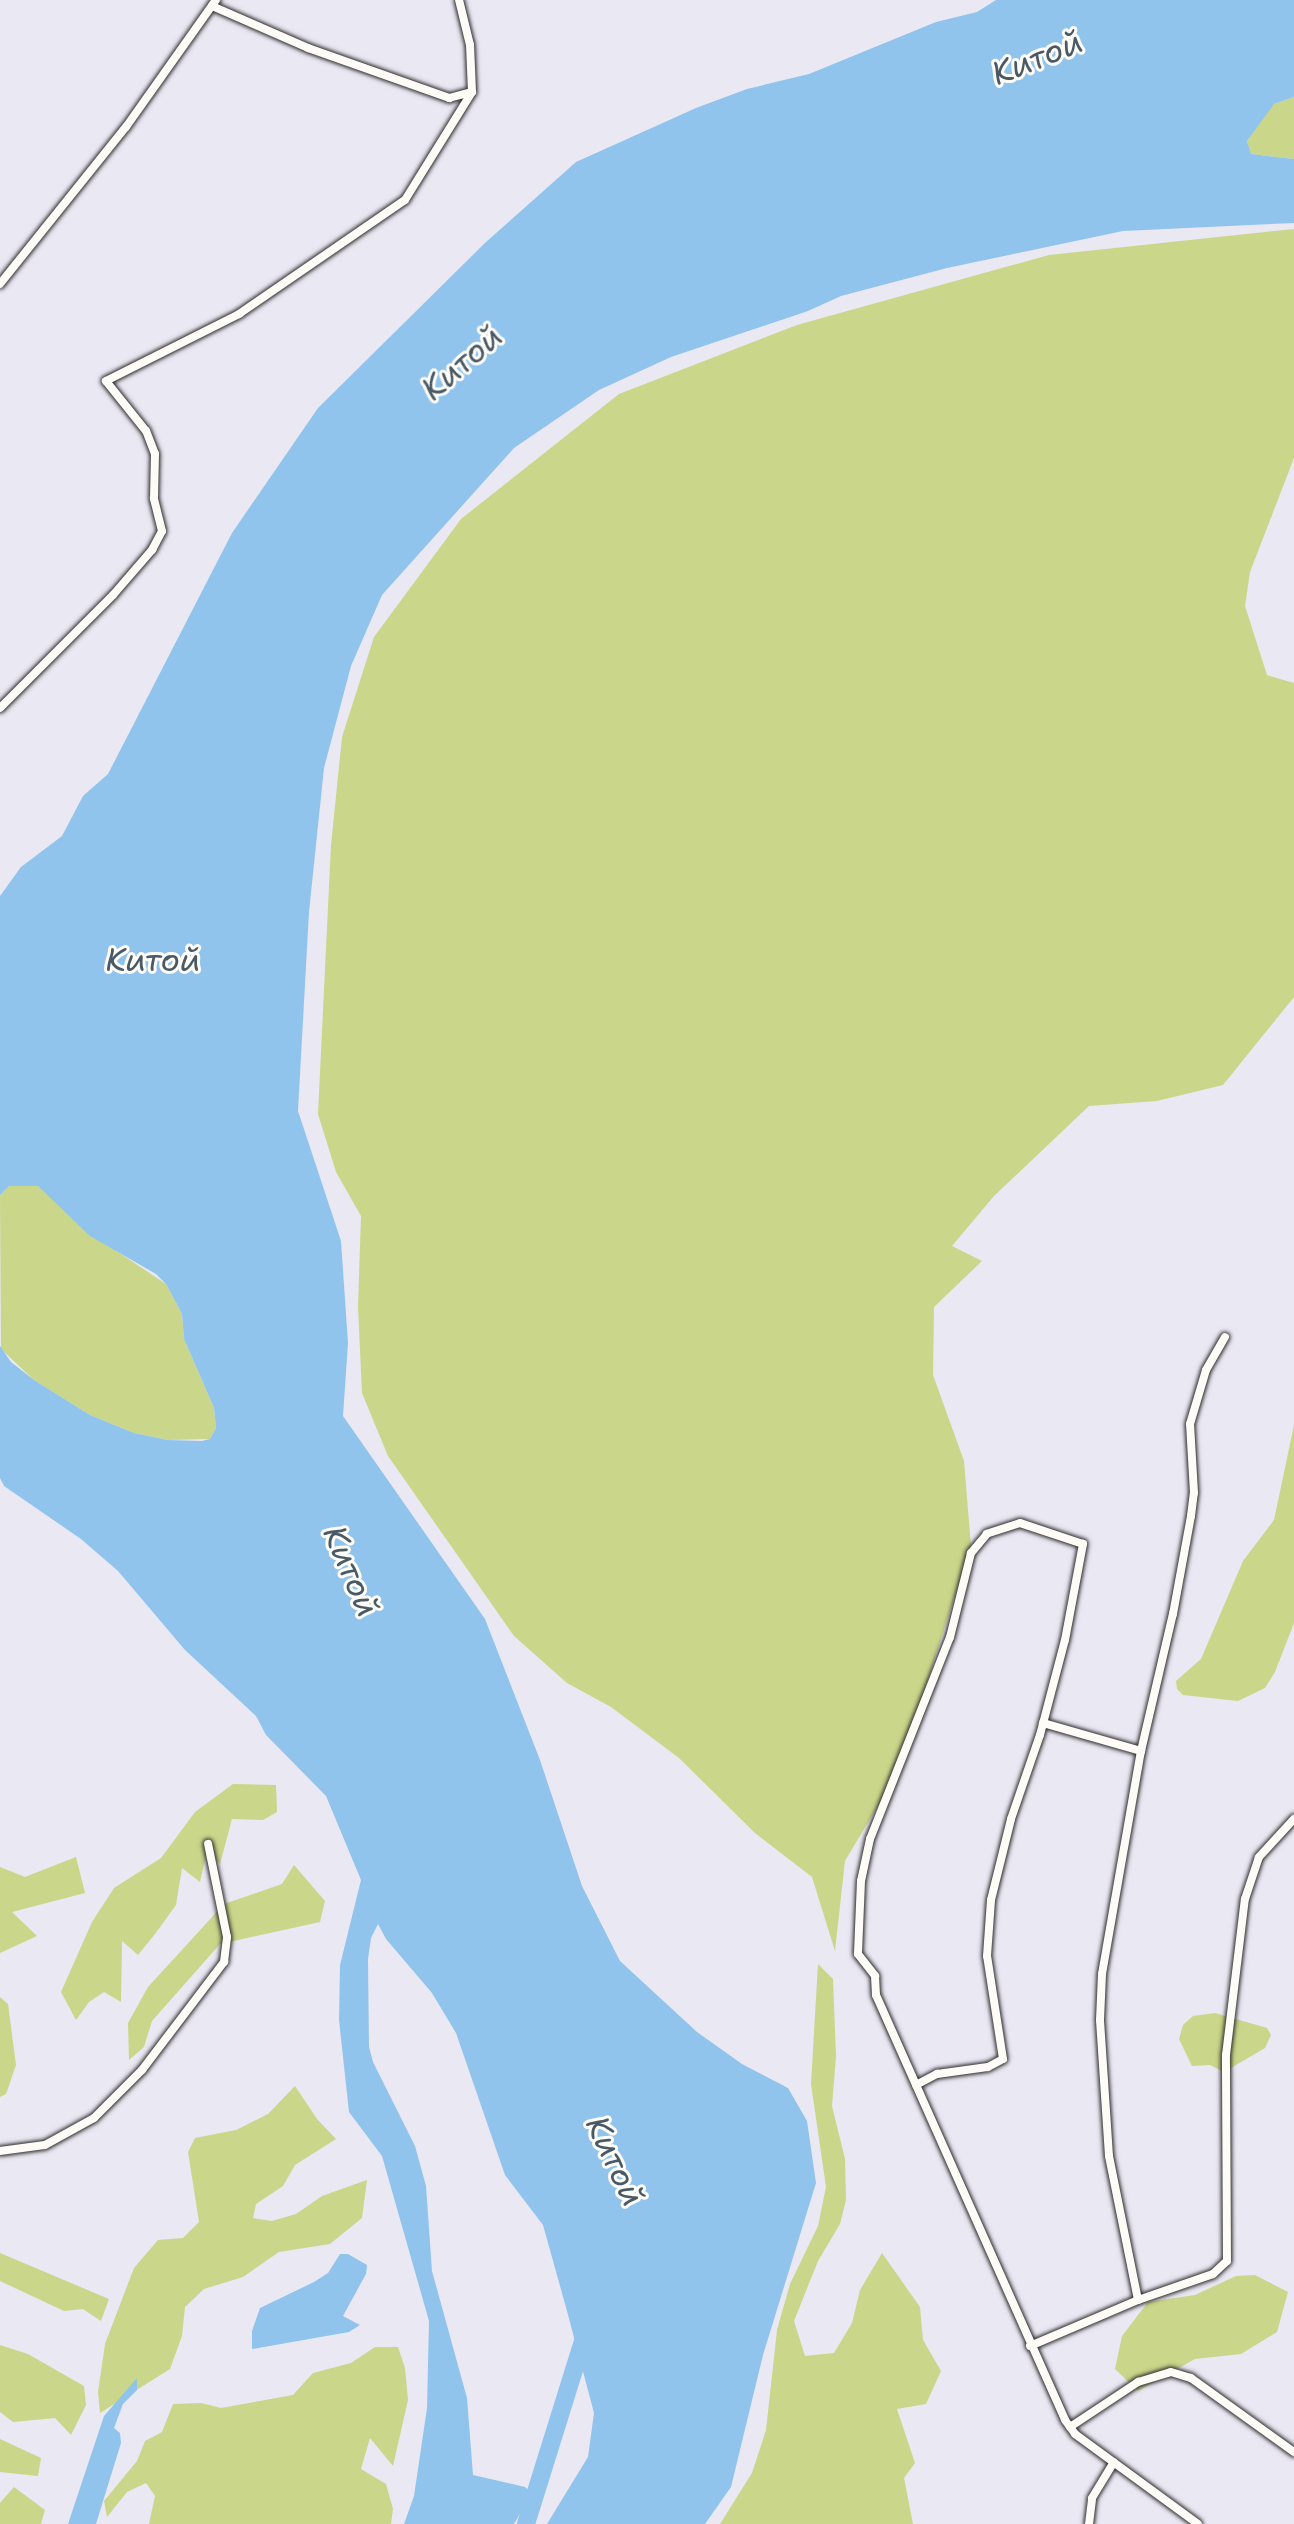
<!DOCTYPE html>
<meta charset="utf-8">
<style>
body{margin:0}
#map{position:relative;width:1294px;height:2524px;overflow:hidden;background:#eae8f3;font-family:"Shantell Sans",sans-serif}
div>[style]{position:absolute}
.green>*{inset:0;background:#cad689}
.water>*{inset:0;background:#90c4ed}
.river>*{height:18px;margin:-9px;padding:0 9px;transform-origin:9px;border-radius:9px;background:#90c4ed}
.roads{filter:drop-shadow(0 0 2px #2b2b2b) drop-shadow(0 0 2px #2b2b2b)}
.minor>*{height:8px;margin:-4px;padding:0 4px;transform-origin:4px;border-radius:4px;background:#fdfcf7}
span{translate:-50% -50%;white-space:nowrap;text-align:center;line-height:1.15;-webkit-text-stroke:6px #fdfcf7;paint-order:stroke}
.water-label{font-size:32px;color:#495965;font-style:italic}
</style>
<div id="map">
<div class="green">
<i style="clip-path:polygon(1294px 97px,1294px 159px,1251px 154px,1247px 141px,1263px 116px,1274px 104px)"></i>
<i style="clip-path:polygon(1294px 229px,1294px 458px,1250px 572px,1245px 606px,1267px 675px,1294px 683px,1294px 997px,1223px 1085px,1157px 1101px,1089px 1106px,994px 1196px,952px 1246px,982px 1261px,934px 1307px,933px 1375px,964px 1461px,971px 1546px,898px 1772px,845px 1861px,835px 1951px,812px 1877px,755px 1833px,679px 1758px,611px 1707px,567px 1683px,514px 1636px,388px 1456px,362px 1393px,358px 1307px,361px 1216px,336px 1172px,318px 1114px,331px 845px,342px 737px,374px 637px,461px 519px,619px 394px,797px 325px,1049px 255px)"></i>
<i style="clip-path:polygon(24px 1184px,38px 1186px,115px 1250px,166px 1284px,182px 1314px,184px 1339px,214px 1408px,216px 1428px,210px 1439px,168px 1440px,134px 1433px,90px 1415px,34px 1380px,1px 1349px,0 1195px,9px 1186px)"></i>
<i style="clip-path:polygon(1294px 1425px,1294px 1623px,1275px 1672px,1265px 1688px,1238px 1701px,1183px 1695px,1177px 1689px,1176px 1681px,1201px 1659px,1243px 1561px,1274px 1520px)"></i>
<i style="clip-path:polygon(233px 1784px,276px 1785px,277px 1812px,263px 1820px,232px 1819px,220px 1864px,207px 1851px,200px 1882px,182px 1868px,176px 1905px,155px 1934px,138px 1955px,122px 1941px,121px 2002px,104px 1992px,89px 2002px,76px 2020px,61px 1992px,92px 1922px,114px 1888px,161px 1858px,195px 1812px)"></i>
<i style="clip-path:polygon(76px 1857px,85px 1893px,12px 1912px,37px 1936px,0 1953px,0 1867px,25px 1877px)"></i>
<i style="clip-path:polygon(294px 1865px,325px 1901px,320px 1922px,220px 1944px,152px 2021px,144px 2047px,129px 2060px,128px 2023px,148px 1987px,224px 1904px,282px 1884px)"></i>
<i style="clip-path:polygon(818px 1964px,833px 1979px,836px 2056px,832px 2106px,845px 2159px,846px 2200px,840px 2224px,818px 2261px,794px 2321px,805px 2356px,834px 2353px,852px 2323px,860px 2290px,882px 2253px,920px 2307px,923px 2340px,941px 2371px,926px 2404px,897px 2409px,915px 2463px,904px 2478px,913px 2524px,720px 2524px,752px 2473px,766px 2430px,777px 2330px,790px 2284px,818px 2226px,826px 2187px,811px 2084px)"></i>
<i style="clip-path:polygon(0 1997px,8px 2004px,16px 2065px,6px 2094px,0 2097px)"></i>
<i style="clip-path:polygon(1215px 2013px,1267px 2028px,1271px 2035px,1265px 2048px,1224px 2072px,1210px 2065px,1192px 2066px,1179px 2039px,1183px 2025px,1193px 2016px)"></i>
<i style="clip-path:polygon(295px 2086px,317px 2119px,336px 2139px,295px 2165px,283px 2186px,256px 2204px,253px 2218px,272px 2221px,296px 2214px,322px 2196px,367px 2180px,362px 2218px,330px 2244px,279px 2252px,243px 2277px,204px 2289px,185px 2307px,182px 2336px,170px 2369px,100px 2413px,98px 2392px,105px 2344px,134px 2268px,158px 2240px,183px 2238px,199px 2222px,188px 2152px,195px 2138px,236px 2130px,268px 2114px)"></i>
<i style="clip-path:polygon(0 2253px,109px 2299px,101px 2321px,83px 2309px,64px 2311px,0 2281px)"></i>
<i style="clip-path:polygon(1255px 2275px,1288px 2292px,1277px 2332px,1241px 2354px,1195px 2359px,1138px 2391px,1115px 2369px,1122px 2336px,1148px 2302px,1195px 2295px,1236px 2276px)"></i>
<i style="clip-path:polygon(0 2345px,28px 2354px,84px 2386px,86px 2405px,71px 2435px,55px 2418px,13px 2422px,0 2412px)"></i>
<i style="clip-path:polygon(375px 2347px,398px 2347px,405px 2368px,408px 2400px,393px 2466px,370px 2438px,361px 2469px,386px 2484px,393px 2509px,391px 2524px,149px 2524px,155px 2496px,146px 2483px,127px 2492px,107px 2517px,104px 2501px,137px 2461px,145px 2441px,162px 2432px,173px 2404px,201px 2403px,221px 2408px,293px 2395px,313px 2373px,351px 2363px)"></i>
<i style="clip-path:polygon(0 2439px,41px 2458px,38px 2476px,0 2472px)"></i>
<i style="clip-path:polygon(14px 2487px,45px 2510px,41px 2524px,0 2524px,0 2503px)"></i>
</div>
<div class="water">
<i style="clip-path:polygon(996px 0,1294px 0,1294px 97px,1274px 104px,1247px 141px,1251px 154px,1294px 159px,1294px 223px,1123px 231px,947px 268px,841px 296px,808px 311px,671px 357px,599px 390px,514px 448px,382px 595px,351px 666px,324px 768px,309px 912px,298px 1111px,341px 1241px,348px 1343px,343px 1416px,485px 1619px,540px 1760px,582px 1886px,620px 1961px,697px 2032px,742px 2064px,788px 2088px,807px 2121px,816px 2183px,763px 2355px,731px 2487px,705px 2524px,547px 2524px,588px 2457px,594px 2413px,567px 2311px,543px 2225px,505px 2175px,456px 2033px,432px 1993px,386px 1939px,378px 1924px,371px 1938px,368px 1959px,369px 2047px,373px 2062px,415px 2146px,426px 2186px,432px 2271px,467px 2398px,473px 2475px,525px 2487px,532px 2493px,514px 2524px,404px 2524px,414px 2496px,427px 2408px,429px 2321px,382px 2156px,349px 2112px,339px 2020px,340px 1965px,361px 1880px,326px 1796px,266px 1735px,256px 1716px,185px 1650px,118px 1571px,81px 1539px,4px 1486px,0 1478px,0 1346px,11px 1362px,34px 1380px,90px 1415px,134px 1433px,168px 1440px,202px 1441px,210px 1439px,216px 1428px,214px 1408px,184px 1339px,182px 1314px,166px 1284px,156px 1274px,90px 1236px,38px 1186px,9px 1186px,0 1195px,0 896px,21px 867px,62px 836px,83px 796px,108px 774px,232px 533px,318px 408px,486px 242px,576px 162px,696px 108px,747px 89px,809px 74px,936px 22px,977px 12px)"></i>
<i style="clip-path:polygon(340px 2254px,348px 2254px,367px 2265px,366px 2274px,343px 2316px,360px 2325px,349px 2332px,252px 2349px,252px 2331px,260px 2308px,314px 2282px,328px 2273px)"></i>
<i style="clip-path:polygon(137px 2378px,137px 2390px,123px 2404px,114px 2428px,120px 2433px,121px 2443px,96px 2524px,68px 2524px,104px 2416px)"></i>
</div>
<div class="river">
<i style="left:526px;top:2524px;width:202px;rotate:-72.7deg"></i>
</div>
<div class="roads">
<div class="minor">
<i style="left:212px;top:6px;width:105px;rotate:23.6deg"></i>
<i style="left:308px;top:48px;width:150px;rotate:19.5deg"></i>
<i style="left:449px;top:98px;width:24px;rotate:-15deg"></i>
<i style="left:0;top:284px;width:201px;rotate:-51.3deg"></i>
<i style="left:126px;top:127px;width:156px;rotate:-54.7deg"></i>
<i style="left:0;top:708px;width:160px;rotate:-45deg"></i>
<i style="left:113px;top:595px;width:60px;rotate:-49.1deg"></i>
<i style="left:152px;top:550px;width:21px;rotate:-62deg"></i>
<i style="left:162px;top:531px;width:34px;rotate:-104deg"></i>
<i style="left:154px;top:498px;width:44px;rotate:-88.7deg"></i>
<i style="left:155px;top:454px;width:25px;rotate:-111deg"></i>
<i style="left:146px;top:431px;width:64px;rotate:-128.7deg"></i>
<i style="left:106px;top:381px;width:149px;rotate:-26.7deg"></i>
<i style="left:239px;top:314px;width:201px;rotate:-34.5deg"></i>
<i style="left:405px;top:200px;width:127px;rotate:-58.2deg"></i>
<i style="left:472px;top:92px;width:47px;rotate:-92.4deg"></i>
<i style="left:470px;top:45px;width:46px;rotate:-103.7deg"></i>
<i style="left:1043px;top:1723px;width:102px;rotate:15.9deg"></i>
<i style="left:916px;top:2085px;width:24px;rotate:-28deg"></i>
<i style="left:937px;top:2074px;width:51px;rotate:-7.8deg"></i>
<i style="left:988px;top:2067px;width:17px;rotate:-28deg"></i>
<i style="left:1003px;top:2059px;width:104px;rotate:-98.8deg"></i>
<i style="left:987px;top:1956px;width:56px;rotate:-85.9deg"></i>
<i style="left:991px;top:1900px;width:83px;rotate:-76.1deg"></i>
<i style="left:1011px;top:1819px;width:89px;rotate:-71deg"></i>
<i style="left:1040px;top:1735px;width:98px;rotate:-75.3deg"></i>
<i style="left:1065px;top:1640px;width:98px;rotate:-79.4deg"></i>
<i style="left:1083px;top:1544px;width:66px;rotate:-161.6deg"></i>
<i style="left:1020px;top:1523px;width:35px;rotate:162deg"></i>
<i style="left:987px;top:1534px;width:25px;rotate:130deg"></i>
<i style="left:971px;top:1553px;width:87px;rotate:104deg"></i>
<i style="left:950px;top:1637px;width:217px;rotate:111.6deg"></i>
<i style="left:870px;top:1839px;width:43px;rotate:102.1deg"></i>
<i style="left:861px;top:1881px;width:73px;rotate:92.4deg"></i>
<i style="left:858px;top:1954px;width:28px;rotate:52deg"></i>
<i style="left:875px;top:1976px;width:19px;rotate:87deg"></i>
<i style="left:876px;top:1995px;width:465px;rotate:66deg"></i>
<i style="left:1065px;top:2420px;width:17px;rotate:54deg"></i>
<i style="left:1075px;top:2434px;width:152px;rotate:36.2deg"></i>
<i style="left:0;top:2151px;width:45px;rotate:-7.6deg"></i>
<i style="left:45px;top:2145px;width:56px;rotate:-28.9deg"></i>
<i style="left:94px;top:2118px;width:68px;rotate:-45deg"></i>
<i style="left:142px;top:2070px;width:136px;rotate:-52.8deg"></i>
<i style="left:224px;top:1962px;width:25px;rotate:-83deg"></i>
<i style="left:227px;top:1937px;width:95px;rotate:-101.5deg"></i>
<i style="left:1138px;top:2300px;width:147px;rotate:-101.4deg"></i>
<i style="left:1109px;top:2156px;width:136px;rotate:-93.8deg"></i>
<i style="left:1100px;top:2020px;width:46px;rotate:-87.5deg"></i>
<i style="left:1102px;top:1974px;width:226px;rotate:-80.1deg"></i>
<i style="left:1141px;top:1751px;width:141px;rotate:-76.9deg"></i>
<i style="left:1173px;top:1614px;width:100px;rotate:-79.6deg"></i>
<i style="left:1191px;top:1516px;width:23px;rotate:-83deg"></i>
<i style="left:1194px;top:1493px;width:69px;rotate:-93.3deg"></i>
<i style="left:1190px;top:1424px;width:56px;rotate:-73.5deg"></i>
<i style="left:1206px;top:1370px;width:38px;rotate:-60deg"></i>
<i style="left:1030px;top:2346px;width:117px;rotate:-23.1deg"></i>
<i style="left:1138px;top:2300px;width:79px;rotate:-19.1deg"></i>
<i style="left:1213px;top:2274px;width:19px;rotate:-43deg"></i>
<i style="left:1227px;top:2261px;width:206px;rotate:-90.3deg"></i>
<i style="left:1226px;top:2055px;width:157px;rotate:-83.1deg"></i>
<i style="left:1245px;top:1899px;width:44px;rotate:-71.6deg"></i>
<i style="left:1259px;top:1857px;width:52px;rotate:-47.4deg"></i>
<i style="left:1070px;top:2427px;width:82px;rotate:-33.5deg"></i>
<i style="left:1138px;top:2382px;width:34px;rotate:-17deg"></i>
<i style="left:1171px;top:2372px;width:21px;rotate:17deg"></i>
<i style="left:1191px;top:2378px;width:127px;rotate:35.7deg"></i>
<i style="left:1089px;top:2524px;width:26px;rotate:-83deg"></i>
<i style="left:1092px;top:2498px;width:42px;rotate:-58.6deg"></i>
</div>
</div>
<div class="water-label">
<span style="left:1037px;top:58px;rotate:-22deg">Китой</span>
<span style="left:462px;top:363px;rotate:-41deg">Китой</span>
<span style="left:153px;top:960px">Китой</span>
<span style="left:351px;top:1571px;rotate:67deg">Китой</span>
<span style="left:615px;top:2161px;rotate:65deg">Китой</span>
</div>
</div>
